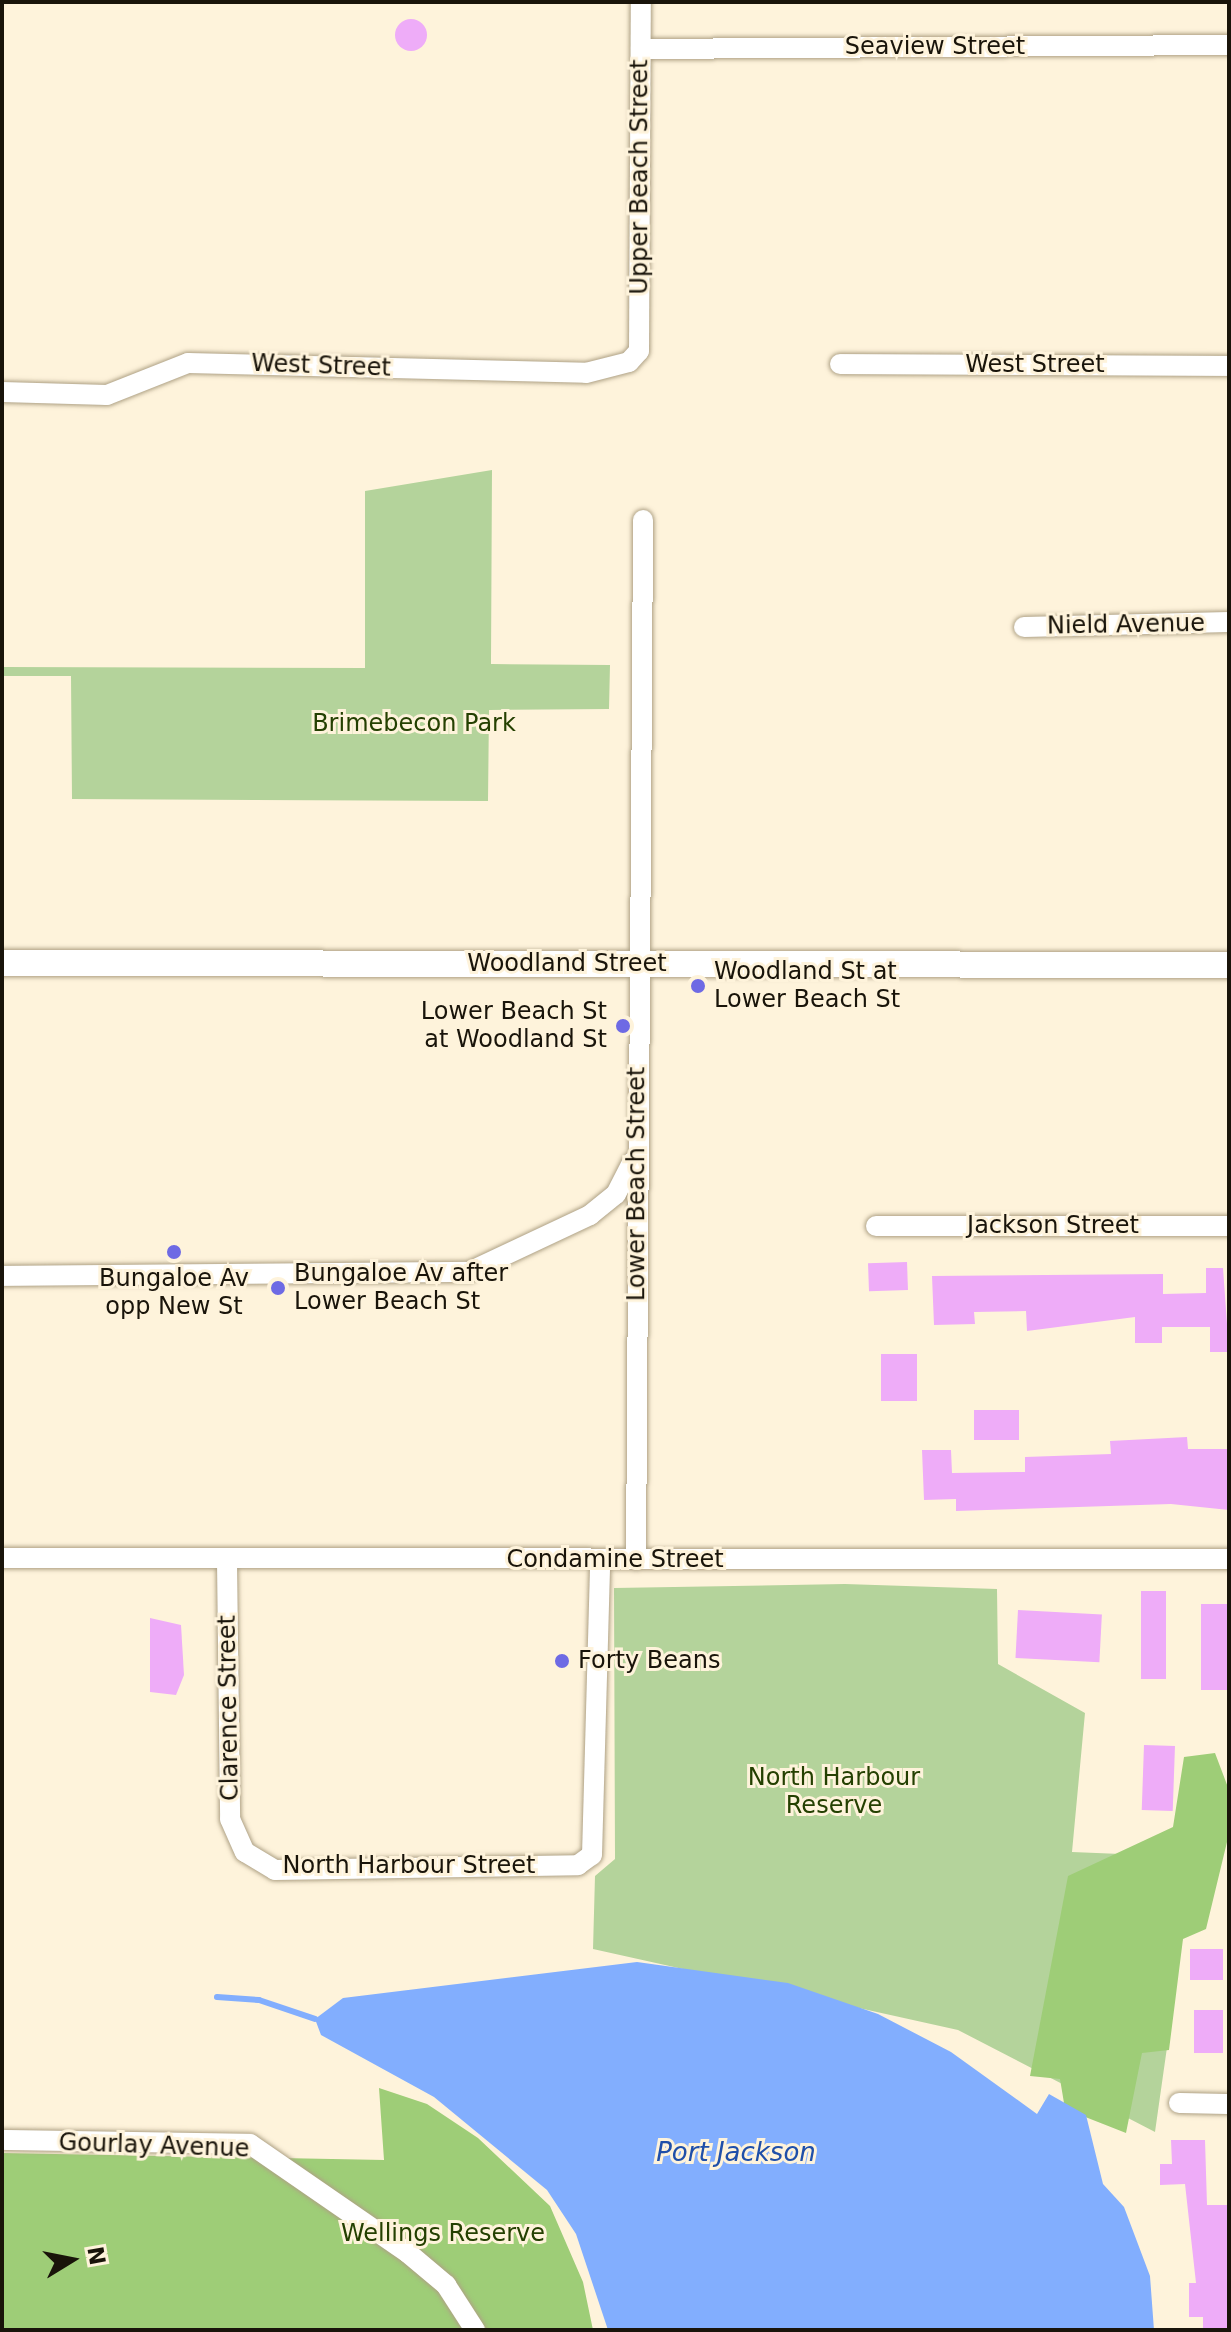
<!DOCTYPE html>
<style>
body{margin:0}
#map{position:relative;width:1231px;height:2332px;overflow:hidden;background:#fef3db;font-family:"DejaVu Sans",sans-serif}
div>[style]{position:absolute}
.green>*{inset:0;background:#b4d39b}
.forest>*{inset:0;background:#9ecd77}
.water>*{inset:0;background:#82aefe}
.stream>*{height:6px;margin:-3px;padding:0 3px;transform-origin:3px;border-radius:3px;background:#82aefe}
.building>*{inset:0;background:#eeacf8;transform-origin:0 0}
.round{border-radius:50%}
.roads{filter:drop-shadow(0 0 2px #aea185) drop-shadow(0 0 2px #aea185)}
.minor>*{height:20px;margin:-10px;padding:0 10px;transform-origin:10px;border-radius:10px;background:#fff}
.tertiary>*{height:26px;margin:-13px;padding:0 13px;transform-origin:13px;border-radius:13px;background:#fff}
.dots>*{width:22px;height:22px;translate:-50% -50%;box-sizing:border-box;border:4px solid #fef3db;border-radius:50%}
span{translate:-50% -50%;white-space:nowrap;text-align:center;line-height:1.15;-webkit-text-stroke:6px #fef3db;paint-order:stroke}
.street-label{font-size:24px;color:#19140a}
.park-label{font-size:24px;color:#244001}
.poi-label{font-size:24px;color:#19140a}
.left{translate:0 -50%;text-align:left}
.right{translate:-100% -50%;text-align:right}
.water-label{font-size:26px;color:#1f4fa9;font-style:italic}
.frame{position:absolute;inset:0;border:4px solid #19140a;pointer-events:none}
.north{position:absolute;left:32px;top:2220px;width:80px;height:80px;-webkit-text-stroke:6px #fef3db;paint-order:stroke;rotate:80deg;font-size:22px;font-weight:700;line-height:32px;text-align:center;color:#19140a}
.north::after{content:'';display:block;margin:auto;width:28px;height:36px;background:#19140a;clip-path:polygon(50% 0,100% 100%,50% 72%,0 100%)}
</style>
<div id="map">
<div class="green">
<i style="clip-path:polygon(492px 470px,491px 664px,610px 665px,609px 709px,489px 710px,488px 801px,72px 799px,71px 676px,2px 676px,2px 667px,365px 668px,365px 491px)"></i>
<i style="clip-path:polygon(845px 1584px,997px 1589px,998px 1664px,1085px 1713px,1072px 1852px,1194px 1857px,1155px 2132px,958px 2030px,593px 1949px,595px 1876px,615px 1859px,614px 1588px)"></i>
</div>
<div class="forest">
<i style="clip-path:polygon(1215px 1753px,1229px 1790px,1227px 1842px,1206px 1929px,1183px 1939px,1169px 2050px,1142px 2053px,1126px 2133px,1065px 2109px,1060px 2079px,1030px 2076px,1068px 1876px,1173px 1827px,1184px 1757px)"></i>
<i style="clip-path:polygon(379px 2088px,427px 2104px,478px 2138px,550px 2206px,583px 2282px,593px 2330px,2px 2330px,2px 2153px,384px 2160px)"></i>
</div>
<div class="water">
<i style="clip-path:polygon(637px 1962px,788px 1983px,878px 2014px,951px 2052px,1037px 2114px,1049px 2094px,1086px 2115px,1103px 2184px,1124px 2207px,1150px 2276px,1154px 2330px,608px 2330px,576px 2234px,547px 2190px,434px 2097px,321px 2035px,315px 2019px,343px 1998px)"></i>
</div>
<div class="stream">
<i style="left:217px;top:1997px;width:42px;rotate:4.1deg"></i>
<i style="left:259px;top:2000px;width:59px;rotate:18.7deg"></i>
</div>
<div class="building">
<i class="round" style="left:395px;top:19px;width:32px;height:32px"></i>
<i style="left:907px;top:1262px;width:28px;height:39px;rotate:88deg"></i>
<i style="clip-path:polygon(1206px 1268px,1223px 1268px,1229px 1352px,1210px 1352px,1210px 1327px,1162px 1327px,1162px 1343px,1135px 1343px,1135px 1317px,1027px 1331px,1026px 1311px,974px 1312px,975px 1324px,934px 1325px,932px 1276px,1163px 1274px,1163px 1294px,1206px 1293px)"></i>
<i style="left:881px;top:1354px;width:36px;height:47px"></i>
<i style="left:1019px;top:1410px;width:30px;height:45px;rotate:90deg"></i>
<i style="clip-path:polygon(1187px 1437px,1188px 1449px,1229px 1449px,1229px 1510px,1171px 1504px,956px 1511px,956px 1499px,924px 1500px,922px 1450px,951px 1450px,952px 1473px,1025px 1472px,1025px 1457px,1111px 1454px,1110px 1441px)"></i>
<i style="left:1141px;top:1591px;width:25px;height:88px"></i>
<i style="left:1201px;top:1604px;width:28px;height:86px"></i>
<i style="left:1018px;top:1610px;width:84px;height:48px;rotate:3deg"></i>
<i style="clip-path:polygon(150px 1618px,181px 1625px,184px 1675px,176px 1695px,150px 1692px)"></i>
<i style="left:1144px;top:1745px;width:31px;height:65px;rotate:2deg"></i>
<i style="left:1190px;top:1949px;width:33px;height:31px"></i>
<i style="left:1194px;top:2010px;width:29px;height:43px"></i>
<i style="clip-path:polygon(1171px 2140px,1205px 2140px,1207px 2205px,1229px 2205px,1229px 2330px,1203px 2330px,1203px 2317px,1189px 2317px,1189px 2283px,1196px 2283px,1185px 2184px,1160px 2185px,1160px 2164px,1172px 2164px)"></i>
</div>
<div class="roads">
<div class="minor">
<i style="left:641px;top:49px;width:588px;rotate:-0.39deg"></i>
<i style="left:840px;top:364px;width:389px;rotate:0.3deg"></i>
<i style="left:2px;top:392px;width:105px;rotate:1.6deg"></i>
<i style="left:107px;top:395px;width:87px;rotate:-21.6deg"></i>
<i style="left:188px;top:363px;width:398px;rotate:1.4deg"></i>
<i style="left:586px;top:373px;width:44px;rotate:-14.3deg"></i>
<i style="left:629px;top:362px;width:15px;rotate:-48deg"></i>
<i style="left:639px;top:351px;width:349px;rotate:-89.7deg"></i>
<i style="left:1024px;top:627px;width:205px;rotate:-1.4deg"></i>
<i style="left:876px;top:1226px;width:353px"></i>
<i style="left:2px;top:1276px;width:467px;rotate:-0.5deg"></i>
<i style="left:469px;top:1272px;width:134px;rotate:-25.2deg"></i>
<i style="left:590px;top:1215px;width:33px;rotate:-39deg"></i>
<i style="left:616px;top:1194px;width:36px;rotate:-63deg"></i>
<i style="left:2px;top:1558px;width:1227px;rotate:0.05deg"></i>
<i style="left:636px;top:1560px;width:1040px;rotate:-89.61deg"></i>
<i style="left:227px;top:1561px;width:258px;rotate:89.3deg"></i>
<i style="left:230px;top:1819px;width:36px;rotate:66deg"></i>
<i style="left:245px;top:1852px;width:35px;rotate:31deg"></i>
<i style="left:275px;top:1870px;width:303px;rotate:-0.9deg"></i>
<i style="left:578px;top:1865px;width:17px;rotate:-36deg"></i>
<i style="left:592px;top:1855px;width:294px;rotate:-88.4deg"></i>
<i style="left:1179px;top:2103px;width:50px;rotate:1.1deg"></i>
<i style="left:2px;top:2140px;width:248px;rotate:0.9deg"></i>
<i style="left:250px;top:2144px;width:192px;rotate:34.6deg"></i>
<i style="left:408px;top:2253px;width:50px;rotate:40.1deg"></i>
<i style="left:446px;top:2285px;width:54px;rotate:57.2deg"></i>
</div>
<div class="tertiary">
<i style="left:2px;top:963px;width:1227px;rotate:0.09deg"></i>
</div>
</div>
<div class="dots">
<i style="left:698px;top:986px;background:#6e6ae4"></i>
<i style="left:623px;top:1026px;background:#6e6ae4"></i>
<i style="left:174px;top:1252px;background:#6e6ae4"></i>
<i style="left:278px;top:1288px;background:#6e6ae4"></i>
<i style="left:562px;top:1661px;background:#6e6ae4"></i>
</div>
<div class="street-label">
<span style="left:935px;top:47px">Seaview Street</span>
<span style="left:640px;top:177px;rotate:-90deg">Upper Beach Street</span>
<span style="left:1035px;top:365px">West Street</span>
<span style="left:321px;top:366px;rotate:2deg">West Street</span>
<span style="left:1126px;top:625px;rotate:-1deg">Nield Avenue</span>
<span style="left:567px;top:964px">Woodland Street</span>
<span style="left:637px;top:1184px;rotate:-90deg">Lower Beach Street</span>
<span style="left:1053px;top:1226px">Jackson Street</span>
<span style="left:615px;top:1560px">Condamine Street</span>
<span style="left:229px;top:1708px;rotate:-91deg">Clarence Street</span>
<span style="left:409px;top:1866px">North Harbour Street</span>
<span style="left:154px;top:2146px;rotate:2deg">Gourlay Avenue</span>
</div>
<div class="park-label">
<span style="left:414px;top:724px">Brimebecon Park</span>
<span style="left:834px;top:1792px">North Harbour<br>Reserve</span>
<span style="left:443px;top:2234px">Wellings Reserve</span>
</div>
<div class="poi-label">
<span class="left" style="left:714px;top:986px">Woodland St at<br>Lower Beach St</span>
<span class="right" style="left:607px;top:1026px">Lower Beach St<br>at Woodland St</span>
<span class="left" style="left:294px;top:1288px">Bungaloe Av after<br>Lower Beach St</span>
<span style="left:174px;top:1293px">Bungaloe Av<br>opp New St</span>
<span class="left" style="left:578px;top:1661px">Forty Beans</span>
</div>
<div class="water-label">
<span style="left:736px;top:2153px">Port Jackson</span>
</div>
<div class="frame"></div>
<div class="north">N</div>
</div>
